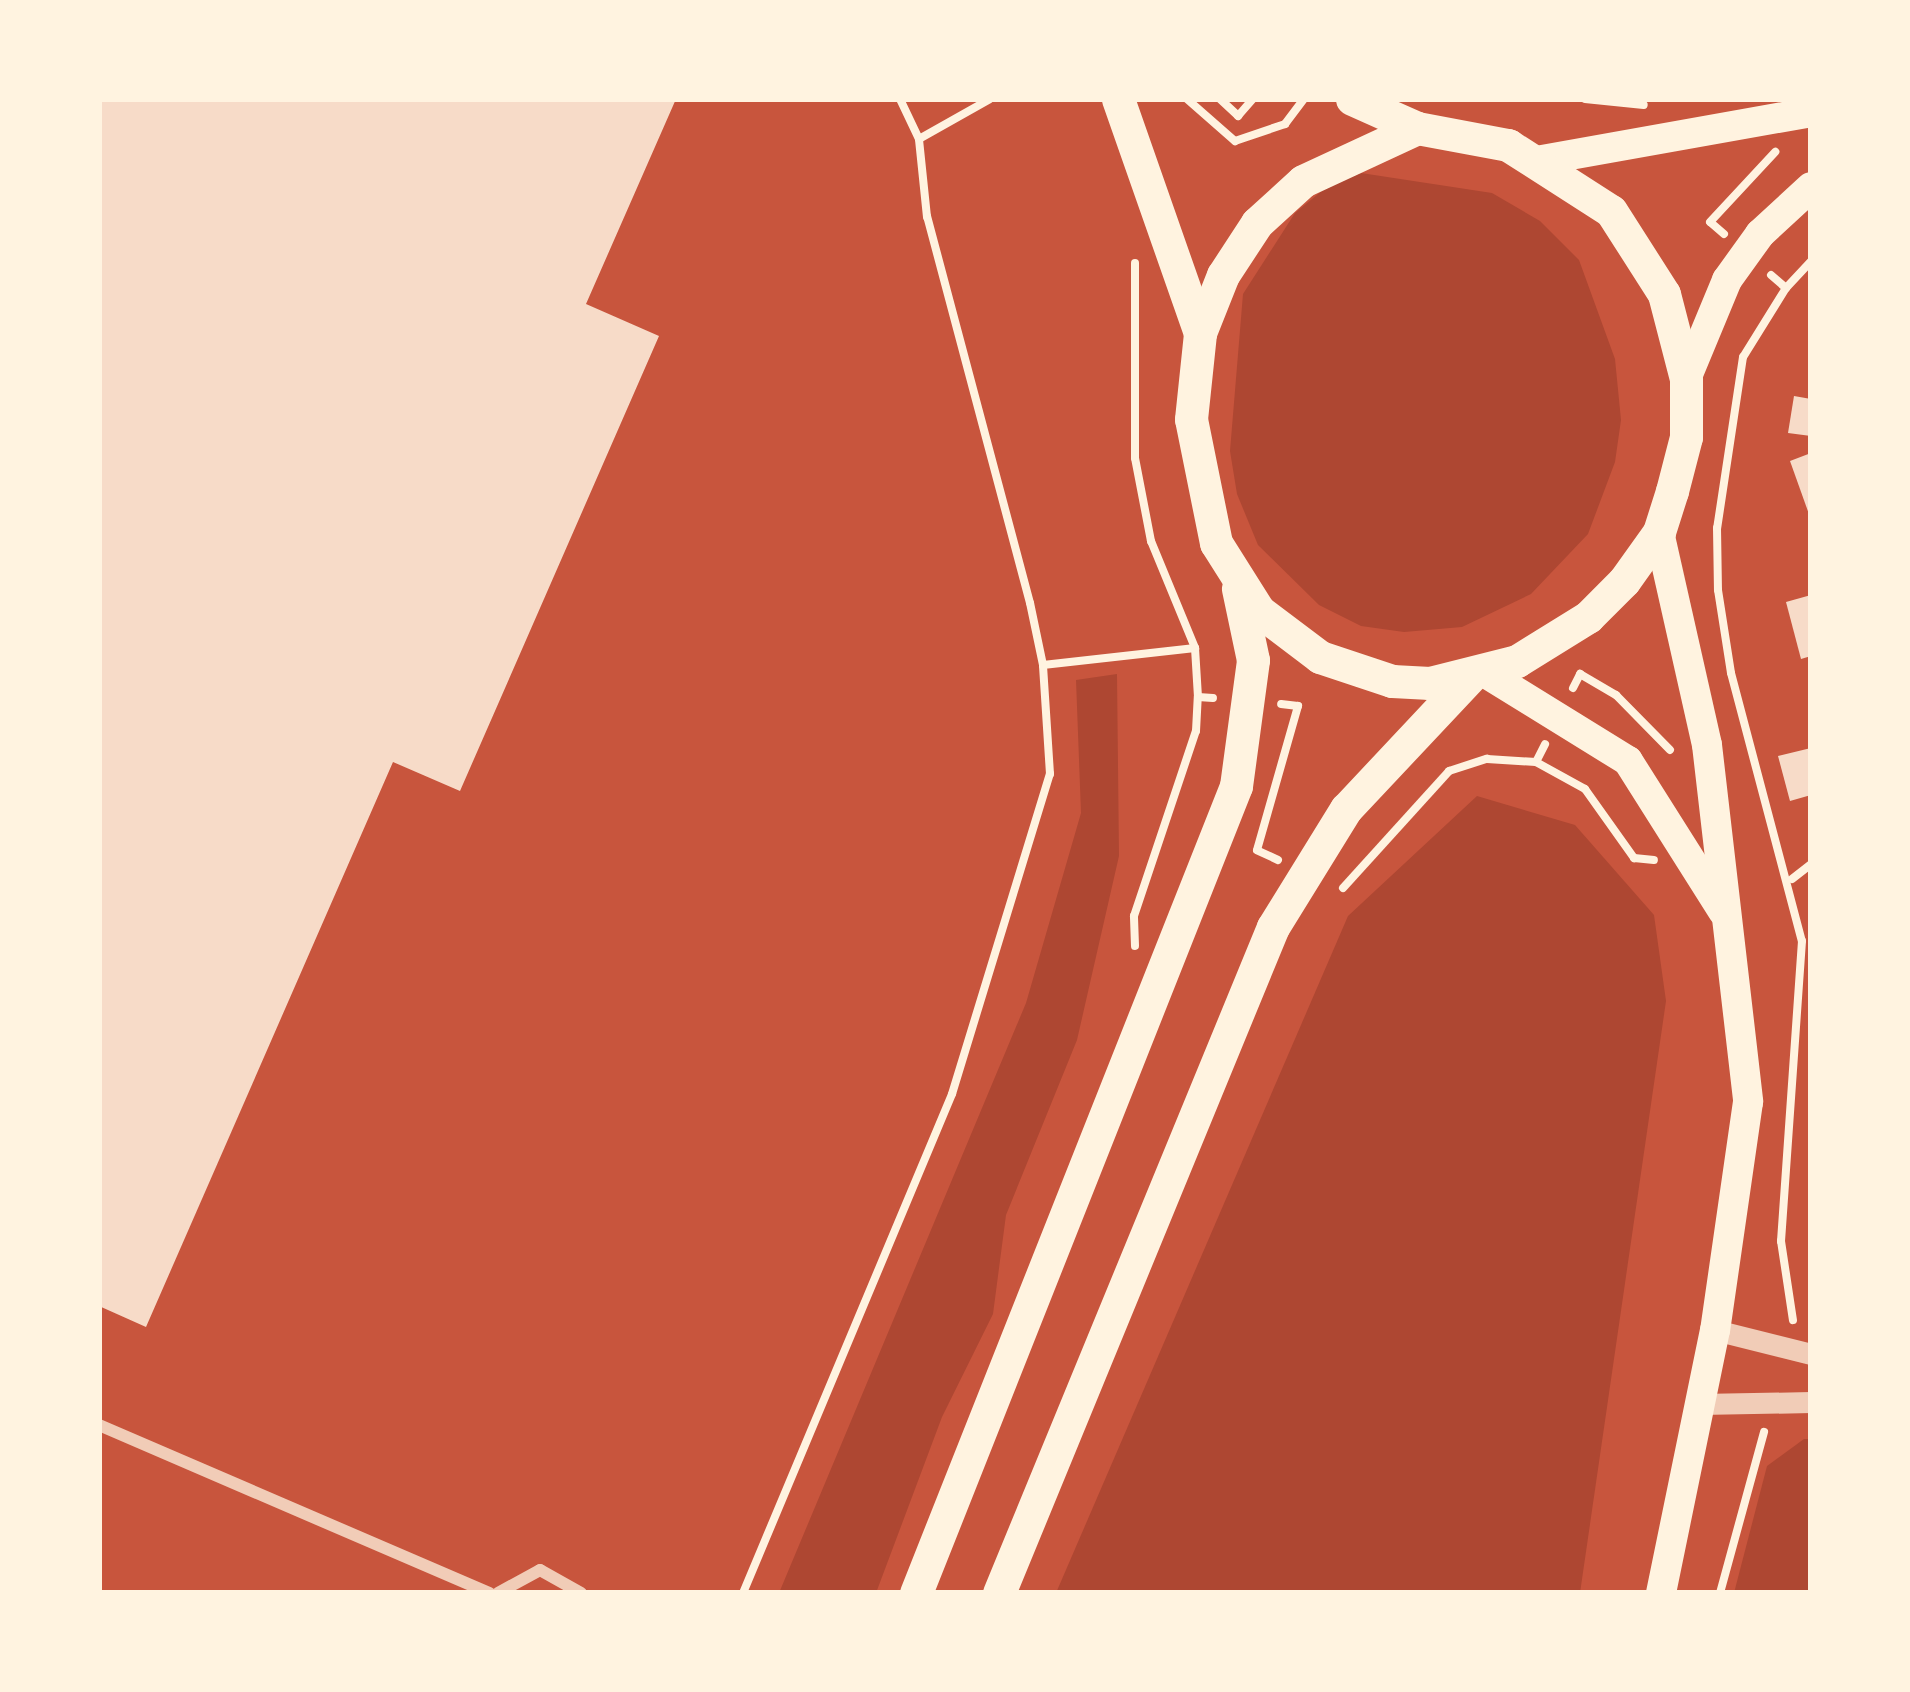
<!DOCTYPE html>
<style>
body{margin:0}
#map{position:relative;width:1910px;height:1692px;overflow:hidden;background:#c8553d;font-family:"Source Serif 4",serif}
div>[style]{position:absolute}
.green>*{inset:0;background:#ae4732}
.building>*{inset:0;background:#f7dbc8}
.path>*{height:8px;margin:-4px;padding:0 4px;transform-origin:4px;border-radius:4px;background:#fff3e0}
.minor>*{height:12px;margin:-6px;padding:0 6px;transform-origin:6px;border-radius:6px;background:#f1ccb7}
.tertiary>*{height:21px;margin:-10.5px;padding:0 10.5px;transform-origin:10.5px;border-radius:10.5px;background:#f1ccb7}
.primary>*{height:30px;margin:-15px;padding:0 15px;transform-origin:15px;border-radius:15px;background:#fff3e0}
.trunk>*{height:33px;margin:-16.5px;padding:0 16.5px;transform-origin:16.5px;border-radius:16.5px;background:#fff3e0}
span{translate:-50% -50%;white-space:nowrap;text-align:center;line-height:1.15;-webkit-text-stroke:12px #fff3e0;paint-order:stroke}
.frame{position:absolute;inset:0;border:102px solid #fff3e0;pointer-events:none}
</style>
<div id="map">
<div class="green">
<i style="clip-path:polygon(1361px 173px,1492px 193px,1540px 221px,1579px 260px,1615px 359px,1621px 420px,1615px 462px,1588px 534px,1531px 594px,1462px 627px,1404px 632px,1361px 626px,1319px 605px,1258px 545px,1237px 494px,1230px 451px,1243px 294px,1295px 213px,1329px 185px)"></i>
<i style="clip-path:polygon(1117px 674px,1119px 856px,1077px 1040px,1006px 1215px,993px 1314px,942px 1417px,876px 1593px,779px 1593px,1026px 1003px,1081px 813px,1076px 680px)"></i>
<i style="clip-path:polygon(1477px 796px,1575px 825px,1654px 915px,1666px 1001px,1580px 1593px,1056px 1593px,1348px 916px)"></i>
<i style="clip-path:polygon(1804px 1439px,1811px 1439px,1811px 1593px,1734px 1593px,1767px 1466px)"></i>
</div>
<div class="building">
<i style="clip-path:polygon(99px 99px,676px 99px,586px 304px,659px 336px,460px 791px,393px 762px,146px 1327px,99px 1306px)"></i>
<i style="clip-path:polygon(1794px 396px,1811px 399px,1811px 436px,1788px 433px)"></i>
<i style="clip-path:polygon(1811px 453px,1811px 517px,1810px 517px,1790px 461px)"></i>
<i style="clip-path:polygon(1811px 595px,1811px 656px,1801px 659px,1786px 602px)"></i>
<i style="clip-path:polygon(1811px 748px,1811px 795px,1790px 801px,1778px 756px)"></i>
</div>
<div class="path">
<i style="left:1187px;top:99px;width:64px;rotate:41.2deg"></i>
<i style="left:1235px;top:141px;width:53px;rotate:-18.8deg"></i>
<i style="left:1285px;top:124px;width:31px;rotate:-53deg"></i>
<i style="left:1220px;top:99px;width:25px;rotate:43deg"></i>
<i style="left:1238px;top:116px;width:23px;rotate:-49deg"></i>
<i style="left:1585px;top:99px;width:59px;rotate:5.8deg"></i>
<i style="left:919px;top:139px;width:81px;rotate:-29.4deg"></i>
<i style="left:1724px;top:234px;width:18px;rotate:-139deg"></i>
<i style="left:1710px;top:222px;width:96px;rotate:-47.1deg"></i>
<i style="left:1135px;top:263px;width:195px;rotate:90deg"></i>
<i style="left:1135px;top:458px;width:85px;rotate:79.1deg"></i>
<i style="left:1151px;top:541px;width:116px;rotate:67.6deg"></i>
<i style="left:1195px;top:648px;width:49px;rotate:86.5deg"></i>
<i style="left:1198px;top:697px;width:15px;rotate:4deg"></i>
<i style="left:1771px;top:275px;width:20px;rotate:41deg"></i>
<i style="left:1786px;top:288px;width:81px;rotate:121.9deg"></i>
<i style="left:1743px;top:357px;width:173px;rotate:98.6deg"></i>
<i style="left:1717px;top:528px;width:62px;rotate:89.1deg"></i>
<i style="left:1718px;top:590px;width:84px;rotate:81.1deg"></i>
<i style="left:1731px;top:673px;width:277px;rotate:75.2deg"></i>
<i style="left:1802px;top:941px;width:301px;rotate:94deg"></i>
<i style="left:1781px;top:1241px;width:80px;rotate:81.4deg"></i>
<i style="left:1786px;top:288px;width:37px;rotate:-47deg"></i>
<i style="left:1043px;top:665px;width:153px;rotate:-6.4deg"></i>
<i style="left:1573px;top:688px;width:16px;rotate:-63deg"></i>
<i style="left:1580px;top:674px;width:42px;rotate:30.3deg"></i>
<i style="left:1616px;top:695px;width:77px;rotate:45.5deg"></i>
<i style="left:1536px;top:762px;width:56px;rotate:28.9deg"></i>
<i style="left:1585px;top:789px;width:85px;rotate:54.6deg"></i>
<i style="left:1634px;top:858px;width:20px;rotate:6deg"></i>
<i style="left:1278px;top:860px;width:23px;rotate:-155deg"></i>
<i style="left:1257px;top:850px;width:150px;rotate:-74.1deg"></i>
<i style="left:1298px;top:706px;width:17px;rotate:-173deg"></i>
<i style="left:1792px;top:879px;width:24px;rotate:-38deg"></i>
<i style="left:1343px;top:888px;width:158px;rotate:-47.8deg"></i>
<i style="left:1449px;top:771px;width:40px;rotate:-18deg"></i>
<i style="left:1487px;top:759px;width:49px;rotate:3.5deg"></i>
<i style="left:1536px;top:762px;width:20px;rotate:-63deg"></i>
<i style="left:1135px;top:946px;width:30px;rotate:-92deg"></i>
<i style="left:1134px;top:916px;width:195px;rotate:-71.5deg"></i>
<i style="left:1196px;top:731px;width:34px;rotate:-87deg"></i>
<i style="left:743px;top:1593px;width:541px;rotate:-67.27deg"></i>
<i style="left:952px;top:1094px;width:335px;rotate:-73deg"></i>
<i style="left:1050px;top:774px;width:109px;rotate:-93.7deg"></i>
<i style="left:1043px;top:665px;width:63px;rotate:-101.8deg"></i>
<i style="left:1030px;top:603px;width:400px;rotate:-104.9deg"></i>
<i style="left:927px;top:217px;width:78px;rotate:-95.9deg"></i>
<i style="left:919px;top:139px;width:44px;rotate:-115.4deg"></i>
<i style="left:1720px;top:1593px;width:167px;rotate:-74.7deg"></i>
</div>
<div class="minor">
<i style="left:99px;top:1425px;width:425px;rotate:23.3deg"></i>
<i style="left:498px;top:1593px;width:48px;rotate:-28.7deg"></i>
<i style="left:540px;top:1570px;width:47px;rotate:29.3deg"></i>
</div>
<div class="tertiary">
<i style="left:1715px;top:1330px;width:99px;rotate:14deg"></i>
<i style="left:1700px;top:1404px;width:111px;rotate:-1deg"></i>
</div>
<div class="primary">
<i style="left:1542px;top:160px;width:273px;rotate:-10.1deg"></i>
<i style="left:1686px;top:379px;width:107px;rotate:-67.5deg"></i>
<i style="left:1727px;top:280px;width:57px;rotate:-54.3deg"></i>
<i style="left:1760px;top:234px;width:69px;rotate:-42.7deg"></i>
<i style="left:1659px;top:532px;width:218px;rotate:77.3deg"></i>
<i style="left:1707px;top:745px;width:359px;rotate:83.4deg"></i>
<i style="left:1748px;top:1102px;width:230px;rotate:98.2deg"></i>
<i style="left:1715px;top:1330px;width:268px;rotate:101.6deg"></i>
<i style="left:1484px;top:672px;width:169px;rotate:31.7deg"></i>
<i style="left:1628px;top:761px;width:178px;rotate:57.7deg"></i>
</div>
<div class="trunk">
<i style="left:1118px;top:99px;width:248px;rotate:70.7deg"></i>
<i style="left:1352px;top:99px;width:71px;rotate:24deg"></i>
<i style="left:1417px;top:128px;width:93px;rotate:10.6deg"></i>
<i style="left:1508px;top:145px;width:122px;rotate:32.7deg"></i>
<i style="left:1611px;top:211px;width:98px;rotate:57.4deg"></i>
<i style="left:1664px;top:294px;width:88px;rotate:75.5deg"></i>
<i style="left:1686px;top:379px;width:58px;rotate:90deg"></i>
<i style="left:1686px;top:437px;width:56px;rotate:104.5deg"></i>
<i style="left:1672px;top:491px;width:43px;rotate:107.6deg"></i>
<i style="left:1659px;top:532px;width:60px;rotate:125.5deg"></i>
<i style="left:1624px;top:581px;width:51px;rotate:135deg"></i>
<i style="left:1588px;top:617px;width:84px;rotate:148.2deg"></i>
<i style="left:1517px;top:661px;width:90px;rotate:165.8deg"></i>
<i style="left:1430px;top:683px;width:38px;rotate:-177deg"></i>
<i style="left:1392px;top:681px;width:76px;rotate:-161.6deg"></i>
<i style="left:1320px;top:657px;width:76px;rotate:-143deg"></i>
<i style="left:1259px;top:611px;width:80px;rotate:-122.3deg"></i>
<i style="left:1216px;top:543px;width:126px;rotate:-101.4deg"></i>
<i style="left:1191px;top:419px;width:86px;rotate:-84deg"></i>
<i style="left:1200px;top:333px;width:62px;rotate:-68.4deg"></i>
<i style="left:1223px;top:275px;width:62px;rotate:-56.8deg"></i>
<i style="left:1257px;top:223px;width:62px;rotate:-42.4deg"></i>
<i style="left:1303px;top:181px;width:126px;rotate:-24.9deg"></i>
<i style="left:916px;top:1593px;width:868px;rotate:-68.37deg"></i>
<i style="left:1236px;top:786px;width:127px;rotate:-82.3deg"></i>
<i style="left:1253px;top:660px;width:73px;rotate:-101.9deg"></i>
<i style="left:999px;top:1593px;width:720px;rotate:-67.64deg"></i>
<i style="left:1273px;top:927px;width:139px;rotate:-58.3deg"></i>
<i style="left:1346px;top:809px;width:183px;rotate:-46.8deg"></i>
</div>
<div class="frame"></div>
</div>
